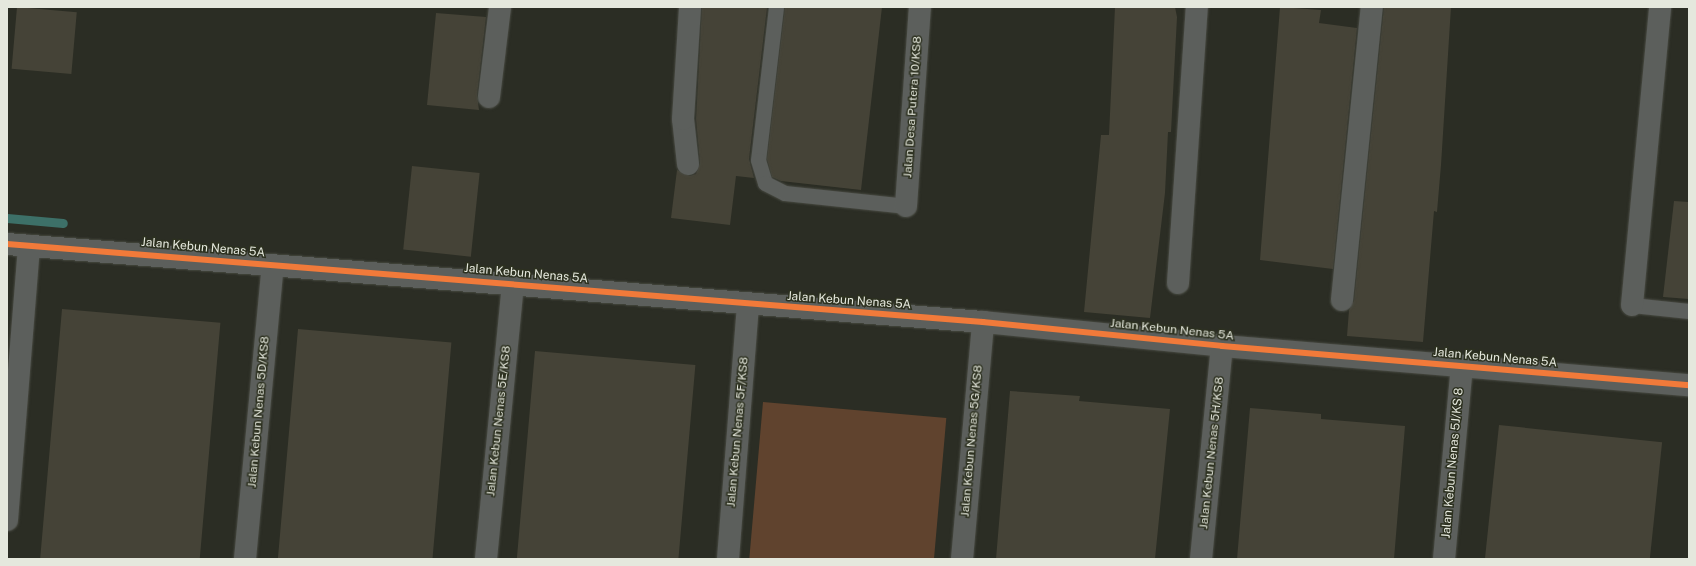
<!DOCTYPE html>
<style>
body{margin:0}
#map{position:relative;width:1696px;height:566px;overflow:hidden;background:#2b2d24;font-family:"Public Sans",sans-serif}
div>[style]{position:absolute}
.green>*{inset:0;background:#60432e;transform-origin:0 0}
.stream>*{height:9px;margin:-4.5px;padding:0 4.5px;transform-origin:4.5px;border-radius:4.5px;background:#3d7068}
.building>*{inset:0;background:#454337;transform-origin:0 0}
.roads{filter:drop-shadow(0 0 1px #484a42) drop-shadow(0 0 1px #484a42)}
.service>*{height:15px;margin:-7.5px;padding:0 7.5px;transform-origin:7.5px;border-radius:7.5px;background:#5c5f5c}
.minor>*{height:22px;margin:-11px;padding:0 11px;transform-origin:11px;border-radius:11px;background:#5c5f5c}
.cycleway>*{height:6px;margin:-3px;padding:0 3px;transform-origin:3px;border-radius:3px;background:#f17a3a}
span{translate:-50% -50%;white-space:nowrap;text-align:center;line-height:1.15;-webkit-text-stroke:3px #2d3120;paint-order:stroke}
.street-label{font-size:12px;color:#e5e8dd}
.frame{position:absolute;inset:0;border:8px solid #e5e8dd;pointer-events:none}
</style>
<div id="map">
<div class="green">
<i style="left:763px;top:402px;width:184px;height:158px;rotate:5deg"></i>
</div>
<div class="stream">
<i style="left:7px;top:218px;width:56px;rotate:5.1deg"></i>
</div>
<div class="building">
<i style="left:17px;top:7px;width:60px;height:62px;rotate:5deg"></i>
<i style="clip-path:polygon(702px 7px,767px 8px,749px 159px,754px 178px,736px 176px,730px 225px,671px 218px,677px 170px,690px 176px,696px 174px,700px 163px,696px 119px)"></i>
<i style="clip-path:polygon(785px 7px,882px 7px,861px 190px,781px 181px,772px 177px,767px 159px)"></i>
<i style="clip-path:polygon(1115px 7px,1175px 7px,1177px 17px,1171px 132px,1168px 132px,1165px 193px,1150px 318px,1084px 312px,1101px 135px,1109px 135px)"></i>
<i style="clip-path:polygon(1280px 7px,1321px 10px,1319px 23px,1357px 28px,1333px 269px,1260px 260px)"></i>
<i style="clip-path:polygon(1384px 7px,1451px 7px,1441px 165px,1437px 212px,1434px 211px,1423px 342px,1347px 336px,1349px 310px,1354px 301px)"></i>
<i style="clip-path:polygon(436px 13px,486px 17px,477px 95px,479px 110px,427px 105px)"></i>
<i style="left:412px;top:166px;width:68px;height:84px;rotate:6deg"></i>
<i style="clip-path:polygon(1674px 201px,1689px 202px,1689px 299px,1663px 297px)"></i>
<i style="left:62px;top:309px;width:159px;height:251px;rotate:5deg"></i>
<i style="left:298px;top:329px;width:154px;height:231px;rotate:5deg"></i>
<i style="left:535px;top:351px;width:161px;height:209px;rotate:5deg"></i>
<i style="clip-path:polygon(1010px 391px,1080px 396px,1079px 401px,1170px 409px,1155px 559px,996px 559px)"></i>
<i style="clip-path:polygon(1250px 408px,1321px 414px,1321px 419px,1405px 426px,1394px 559px,1237px 559px)"></i>
<i style="left:1499px;top:425px;width:164px;height:135px;rotate:6deg"></i>
</div>
<div class="roads">
<div class="service">
<i style="left:776px;top:7px;width:154px;rotate:96.7deg"></i>
<i style="left:758px;top:160px;width:24px;rotate:73deg"></i>
<i style="left:765px;top:183px;width:22px;rotate:27deg"></i>
<i style="left:785px;top:193px;width:122px;rotate:6.1deg"></i>
<i style="left:1632px;top:305px;width:57px;rotate:6deg"></i>
</div>
<div class="minor">
<i style="left:489px;top:97px;width:91px;rotate:-83deg"></i>
<i style="left:688px;top:164px;width:45px;rotate:-96.3deg"></i>
<i style="left:683px;top:119px;width:112px;rotate:-86.4deg"></i>
<i style="left:906px;top:206px;width:199px;rotate:-86deg"></i>
<i style="left:7px;top:244px;width:979px;rotate:4.57deg"></i>
<i style="left:983px;top:322px;width:240px;rotate:5.7deg"></i>
<i style="left:1222px;top:346px;width:469px;rotate:4.8deg"></i>
<i style="left:1178px;top:283px;width:277px;rotate:-86.1deg"></i>
<i style="left:1342px;top:300px;width:295px;rotate:-84.2deg"></i>
<i style="left:1632px;top:305px;width:299px;rotate:-84.6deg"></i>
<i style="left:7px;top:520px;width:275px;rotate:-85.4deg"></i>
<i style="left:245px;top:559px;width:295px;rotate:-84.6deg"></i>
<i style="left:486px;top:559px;width:276px;rotate:-84.4deg"></i>
<i style="left:728px;top:559px;width:255px;rotate:-85.5deg"></i>
<i style="left:962px;top:559px;width:238px;rotate:-84.9deg"></i>
<i style="left:1201px;top:559px;width:214px;rotate:-84.4deg"></i>
<i style="left:1444px;top:559px;width:194px;rotate:-84.7deg"></i>
</div>
</div>
<div class="cycleway">
<i style="left:7px;top:244px;width:979px;rotate:4.57deg"></i>
<i style="left:983px;top:322px;width:240px;rotate:5.7deg"></i>
<i style="left:1222px;top:346px;width:469px;rotate:4.8deg"></i>
</div>
<div class="street-label">
<span style="left:913px;top:107px;rotate:-86deg">Jalan Desa Putera 10/KS8</span>
<span style="left:203px;top:248px;rotate:5deg">Jalan Kebun Nenas 5A</span>
<span style="left:526px;top:274px;rotate:5deg">Jalan Kebun Nenas 5A</span>
<span style="left:849px;top:301px;rotate:4deg">Jalan Kebun Nenas 5A</span>
<span style="left:1172px;top:330px;rotate:6deg">Jalan Kebun Nenas 5A</span>
<span style="left:1495px;top:358px;rotate:5deg">Jalan Kebun Nenas 5A</span>
<span style="left:259px;top:412px;rotate:-85deg">Jalan Kebun Nenas 5D/KS8</span>
<span style="left:499px;top:421px;rotate:-84deg">Jalan Kebun Nenas 5E/KS8</span>
<span style="left:738px;top:432px;rotate:-85deg">Jalan Kebun Nenas 5F/KS8</span>
<span style="left:972px;top:441px;rotate:-85deg">Jalan Kebun Nenas 5G/KS8</span>
<span style="left:1212px;top:453px;rotate:-84deg">Jalan Kebun Nenas 5H/KS8</span>
<span style="left:1453px;top:463px;rotate:-85deg">Jalan Kebun Nenas 5J/KS 8</span>
</div>
<div class="frame"></div>
</div>
